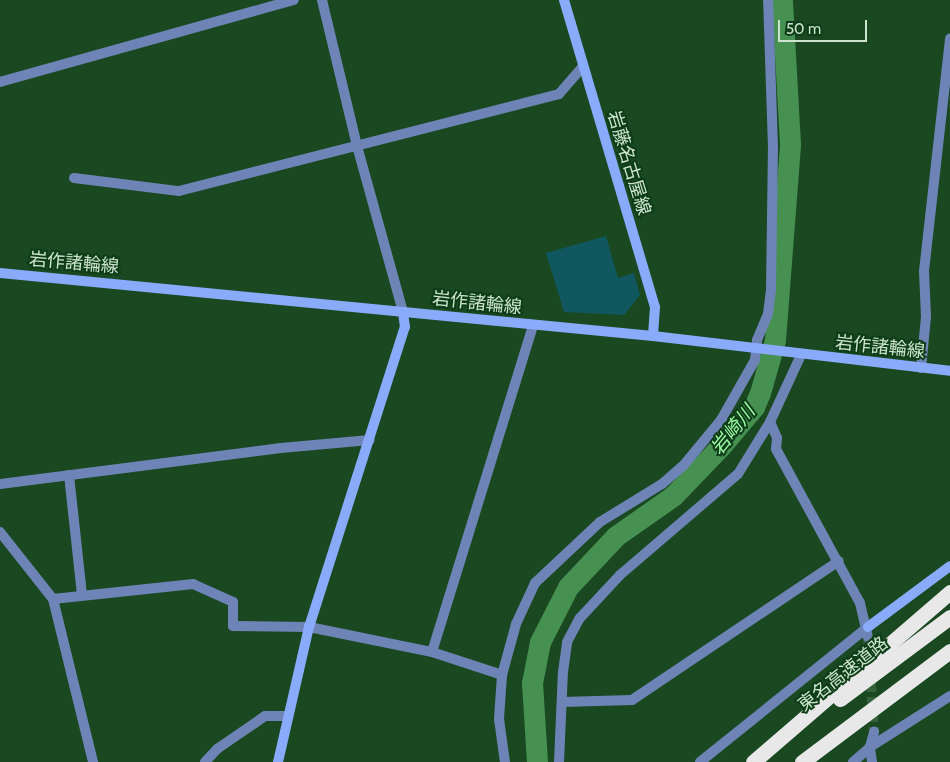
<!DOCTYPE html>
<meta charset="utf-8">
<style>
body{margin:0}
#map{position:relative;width:950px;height:762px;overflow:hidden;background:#194821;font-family:Cabin,"Noto Sans JP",sans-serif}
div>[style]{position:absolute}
.river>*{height:21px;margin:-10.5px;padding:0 10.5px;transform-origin:10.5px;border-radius:10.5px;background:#469051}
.building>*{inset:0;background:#11575f}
.street-tunnel>*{height:10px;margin-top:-5px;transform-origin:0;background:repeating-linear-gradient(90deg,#34603b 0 10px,transparent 0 15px)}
.street>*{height:10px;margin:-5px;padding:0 5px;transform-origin:5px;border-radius:5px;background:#6f84b6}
.secondary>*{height:10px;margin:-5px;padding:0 5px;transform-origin:5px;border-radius:5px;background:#8aaafb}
.highway>*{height:15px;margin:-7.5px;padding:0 7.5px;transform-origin:7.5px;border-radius:7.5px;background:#e8e8e8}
span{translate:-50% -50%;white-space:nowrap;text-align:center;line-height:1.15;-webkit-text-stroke:4px #0d3d17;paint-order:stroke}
.street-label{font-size:18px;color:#cde5ce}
.water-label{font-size:19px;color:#9bfda7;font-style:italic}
.scale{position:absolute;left:778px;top:20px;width:89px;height:22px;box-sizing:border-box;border:2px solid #cde5ce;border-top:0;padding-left:6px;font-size:15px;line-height:18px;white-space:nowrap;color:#cde5ce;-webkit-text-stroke:4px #0d3d17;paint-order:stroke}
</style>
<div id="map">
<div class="river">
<i style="left:537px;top:762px;width:79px;rotate:-93.6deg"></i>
<i style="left:532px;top:683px;width:42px;rotate:-79deg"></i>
<i style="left:540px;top:642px;width:62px;rotate:-63deg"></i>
<i style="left:568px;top:587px;width:70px;rotate:-46.7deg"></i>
<i style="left:616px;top:536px;width:70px;rotate:-35.1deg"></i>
<i style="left:673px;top:496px;width:69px;rotate:-46.2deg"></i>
<i style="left:721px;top:446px;width:51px;rotate:-49.8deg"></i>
<i style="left:754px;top:407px;width:15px;rotate:-67deg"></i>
<i style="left:760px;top:393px;width:55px;rotate:-74.2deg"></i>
<i style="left:775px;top:340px;width:197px;rotate:-85.6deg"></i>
<i style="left:790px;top:144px;width:144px;rotate:-93.2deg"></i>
</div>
<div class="building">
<i style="clip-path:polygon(606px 236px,618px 278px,634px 273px,640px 295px,624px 315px,564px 312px,546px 253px)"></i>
</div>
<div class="street-tunnel">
<i style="left:868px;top:637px;width:95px;rotate:86.4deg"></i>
</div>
<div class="street">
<i style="left:322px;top:0;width:150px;rotate:76.5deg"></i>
<i style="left:357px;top:146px;width:172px;rotate:74.5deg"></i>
<i style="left:0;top:82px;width:305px;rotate:-15.6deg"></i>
<i style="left:74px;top:178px;width:106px;rotate:7.1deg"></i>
<i style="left:179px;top:191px;width:392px;rotate:-14.3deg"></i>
<i style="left:559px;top:94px;width:37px;rotate:-49deg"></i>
<i style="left:801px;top:355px;width:74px;rotate:114.8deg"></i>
<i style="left:770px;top:422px;width:17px;rotate:66deg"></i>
<i style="left:777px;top:438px;width:11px;rotate:95deg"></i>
<i style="left:776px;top:449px;width:175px;rotate:61.4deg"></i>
<i style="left:860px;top:603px;width:35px;rotate:77deg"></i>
<i style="left:921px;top:368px;width:51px;rotate:-84.4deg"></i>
<i style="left:926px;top:317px;width:46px;rotate:-92.5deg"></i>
<i style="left:924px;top:271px;width:234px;rotate:-83.6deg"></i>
<i style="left:69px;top:475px;width:120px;rotate:83.8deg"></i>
<i style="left:0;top:484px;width:283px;rotate:-7.3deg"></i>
<i style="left:281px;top:448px;width:89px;rotate:-5.1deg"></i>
<i style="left:0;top:532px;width:85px;rotate:51.7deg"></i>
<i style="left:53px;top:599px;width:168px;rotate:76.2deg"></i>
<i style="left:53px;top:599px;width:141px;rotate:-6.1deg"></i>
<i style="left:193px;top:584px;width:44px;rotate:24.2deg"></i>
<i style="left:233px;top:602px;width:24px;rotate:90deg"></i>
<i style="left:233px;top:626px;width:76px;rotate:0.8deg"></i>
<i style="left:309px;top:627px;width:126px;rotate:11.5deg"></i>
<i style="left:432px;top:652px;width:74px;rotate:18.2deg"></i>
<i style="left:502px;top:675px;width:44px;rotate:93.9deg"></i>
<i style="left:499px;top:719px;width:43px;rotate:82.1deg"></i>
<i style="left:432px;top:652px;width:342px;rotate:-72.8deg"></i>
<i style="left:502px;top:675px;width:53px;rotate:-74.6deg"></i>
<i style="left:516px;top:624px;width:45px;rotate:-65.1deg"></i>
<i style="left:535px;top:583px;width:89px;rotate:-43.2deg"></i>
<i style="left:600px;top:522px;width:73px;rotate:-31.5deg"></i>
<i style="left:662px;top:484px;width:28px;rotate:-41deg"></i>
<i style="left:683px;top:466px;width:60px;rotate:-50.4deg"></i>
<i style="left:721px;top:420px;width:69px;rotate:-60.5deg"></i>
<i style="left:755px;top:360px;width:20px;rotate:-84deg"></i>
<i style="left:757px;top:340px;width:28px;rotate:-67deg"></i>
<i style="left:768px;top:314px;width:25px;rotate:-83deg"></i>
<i style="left:771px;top:289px;width:141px;rotate:-89.2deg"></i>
<i style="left:773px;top:148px;width:148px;rotate:-91.9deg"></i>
<i style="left:562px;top:702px;width:70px;rotate:-1.6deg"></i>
<i style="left:632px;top:700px;width:249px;rotate:-33.9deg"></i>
<i style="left:205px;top:762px;width:18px;rotate:-47deg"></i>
<i style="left:217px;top:749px;width:58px;rotate:-34.5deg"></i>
<i style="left:265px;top:716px;width:22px"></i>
<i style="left:559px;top:762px;width:90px;rotate:-87.5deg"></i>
<i style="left:563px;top:672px;width:30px;rotate:-82deg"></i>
<i style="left:567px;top:642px;width:27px;rotate:-62deg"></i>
<i style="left:580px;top:618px;width:59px;rotate:-47.1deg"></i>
<i style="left:620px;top:575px;width:155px;rotate:-40.6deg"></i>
<i style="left:738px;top:474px;width:61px;rotate:-58.4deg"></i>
<i style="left:700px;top:762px;width:216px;rotate:-38.8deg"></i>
<i style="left:853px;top:762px;width:23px;rotate:-41deg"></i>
<i style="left:870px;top:747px;width:95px;rotate:-32.5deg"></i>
<i style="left:872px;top:762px;width:15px;rotate:-98deg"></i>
<i style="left:870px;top:747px;width:16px;rotate:-75deg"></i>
</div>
<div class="secondary">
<i style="left:564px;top:0;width:320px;rotate:73.5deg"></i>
<i style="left:655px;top:307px;width:29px;rotate:94deg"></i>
<i style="left:0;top:273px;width:656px;rotate:5.51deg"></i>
<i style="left:653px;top:336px;width:299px;rotate:6.7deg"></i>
<i style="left:868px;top:627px;width:102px;rotate:-36.6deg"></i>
<i style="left:278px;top:762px;width:139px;rotate:-77.1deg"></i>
<i style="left:309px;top:627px;width:315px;rotate:-72.3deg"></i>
<i style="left:405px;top:327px;width:15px;rotate:-98deg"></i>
</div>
<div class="highway">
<i style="left:840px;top:699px;width:137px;rotate:-36.7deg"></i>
<i style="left:753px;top:762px;width:260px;rotate:-40.8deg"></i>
<i style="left:802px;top:762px;width:185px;rotate:-36.9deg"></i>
</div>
<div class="street-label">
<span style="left:629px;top:163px;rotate:73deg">岩藤名古屋線</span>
<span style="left:74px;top:263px;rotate:5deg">岩作諸輪線</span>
<span style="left:477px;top:303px;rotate:6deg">岩作諸輪線</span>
<span style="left:880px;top:347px;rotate:6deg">岩作諸輪線</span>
<span style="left:843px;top:674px;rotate:-38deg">東名高速道路</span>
</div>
<div class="water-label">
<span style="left:733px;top:430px;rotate:-51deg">岩崎川</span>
</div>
<div class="scale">50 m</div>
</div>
